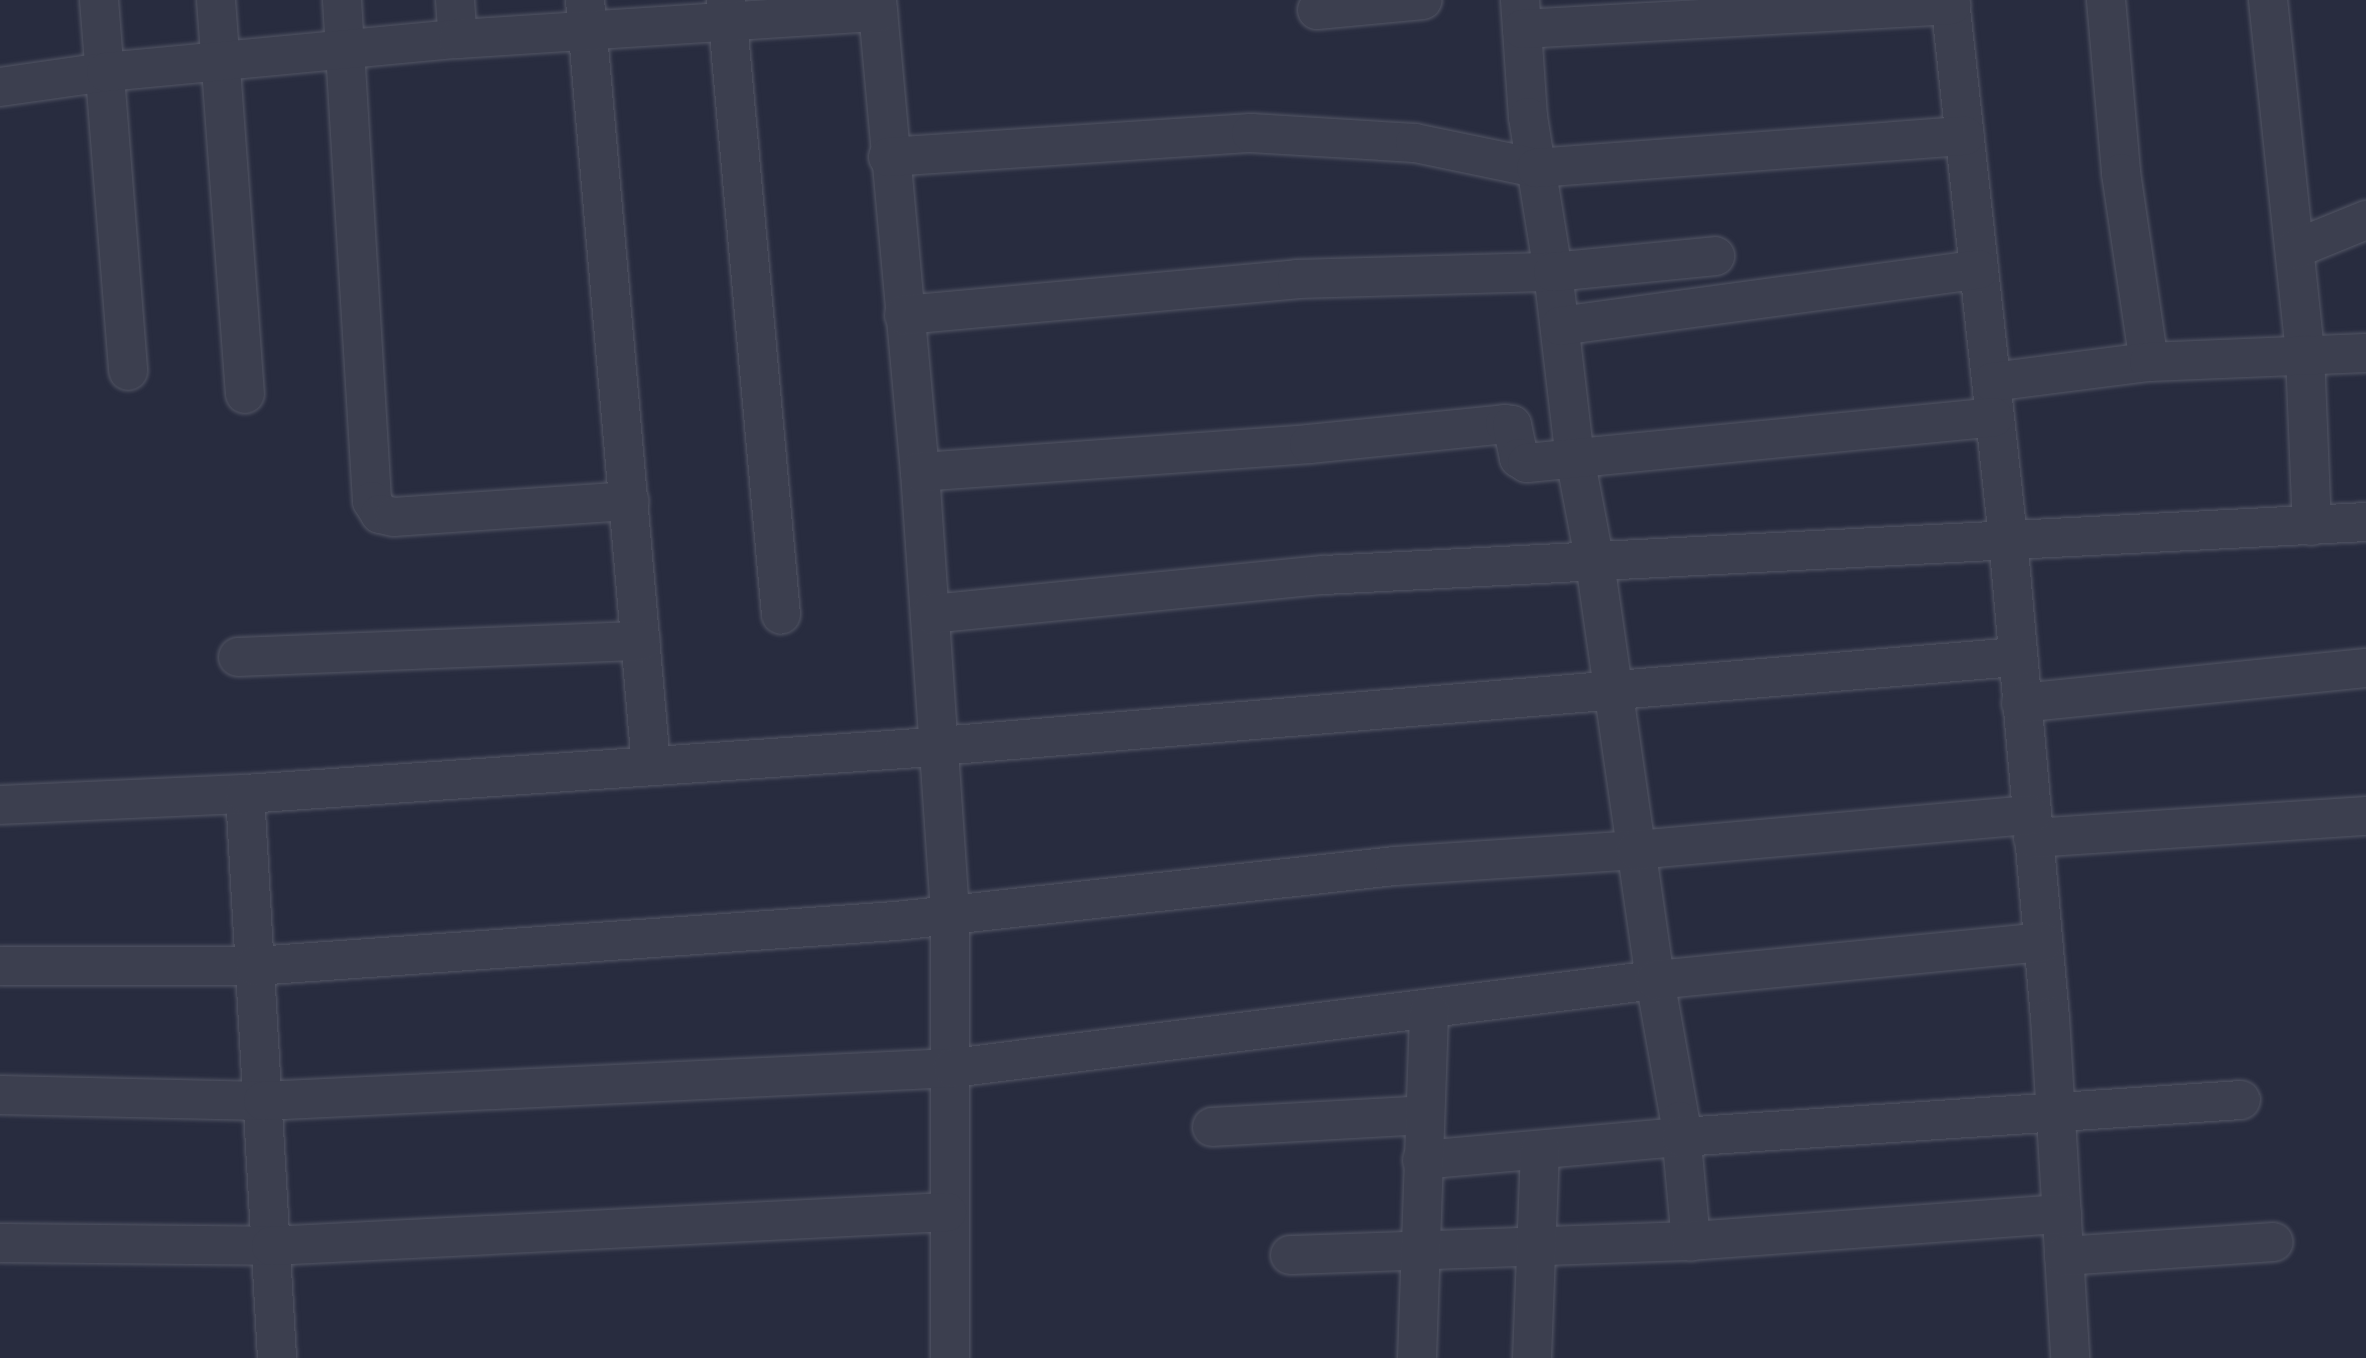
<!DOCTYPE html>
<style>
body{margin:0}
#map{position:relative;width:2366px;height:1358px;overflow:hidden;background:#282c3f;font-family:"Public Sans",sans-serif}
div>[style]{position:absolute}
.roads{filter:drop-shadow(0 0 2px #545766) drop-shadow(0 0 2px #545766)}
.minor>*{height:38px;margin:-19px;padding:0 19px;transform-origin:19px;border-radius:19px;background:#3c3f4f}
span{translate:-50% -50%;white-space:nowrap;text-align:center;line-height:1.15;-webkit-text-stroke:6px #212434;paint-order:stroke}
</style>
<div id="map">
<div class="roads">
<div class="minor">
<i style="left:99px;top:0;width:372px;rotate:85.5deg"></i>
<i style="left:216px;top:0;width:395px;rotate:85.8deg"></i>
<i style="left:342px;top:0;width:502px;rotate:86.57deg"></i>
<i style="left:372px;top:501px;width:15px;rotate:58deg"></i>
<i style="left:380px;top:514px;width:14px;rotate:12deg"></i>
<i style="left:394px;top:517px;width:236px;rotate:-3.9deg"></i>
<i style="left:455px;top:0;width:39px;rotate:86deg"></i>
<i style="left:585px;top:0;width:768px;rotate:85.07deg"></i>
<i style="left:726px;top:0;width:617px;rotate:84.89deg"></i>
<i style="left:877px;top:0;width:474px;rotate:84.8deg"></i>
<i style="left:920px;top:472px;width:445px;rotate:86.1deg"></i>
<i style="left:950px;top:916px;width:442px;rotate:90deg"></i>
<i style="left:1520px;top:0;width:117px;rotate:86.1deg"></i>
<i style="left:1528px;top:117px;width:157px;rotate:80.8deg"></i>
<i style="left:1553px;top:272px;width:187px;rotate:83.3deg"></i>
<i style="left:1575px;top:458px;width:107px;rotate:79.2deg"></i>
<i style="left:1595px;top:563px;width:421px;rotate:81.8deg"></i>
<i style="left:1655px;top:980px;width:143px;rotate:79.9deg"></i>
<i style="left:1680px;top:1121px;width:121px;rotate:84.8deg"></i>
<i style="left:1950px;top:0;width:541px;rotate:83.85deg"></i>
<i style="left:2008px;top:538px;width:481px;rotate:85deg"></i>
<i style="left:2050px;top:1017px;width:342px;rotate:86.6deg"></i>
<i style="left:2106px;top:0;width:174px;rotate:85deg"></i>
<i style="left:2121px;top:173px;width:191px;rotate:81.6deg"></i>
<i style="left:2268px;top:0;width:356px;rotate:84deg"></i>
<i style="left:2305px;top:354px;width:172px;rotate:87.7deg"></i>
<i style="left:1317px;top:10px;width:106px;rotate:-5.4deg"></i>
<i style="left:1522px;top:29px;width:430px;rotate:-3.2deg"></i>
<i style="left:0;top:87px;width:107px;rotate:-8.1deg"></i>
<i style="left:106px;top:72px;width:354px;rotate:-5.4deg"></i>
<i style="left:458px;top:39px;width:421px;rotate:-3.7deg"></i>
<i style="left:888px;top:157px;width:364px;rotate:-3.8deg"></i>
<i style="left:1251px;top:133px;width:164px;rotate:3.5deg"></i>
<i style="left:1415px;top:143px;width:124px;rotate:11.7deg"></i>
<i style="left:1536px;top:168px;width:430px;rotate:-4.3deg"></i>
<i style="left:2295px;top:249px;width:77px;rotate:-22.2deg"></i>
<i style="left:904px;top:315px;width:395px;rotate:-5.2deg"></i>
<i style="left:1297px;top:279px;width:256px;rotate:-1.6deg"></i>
<i style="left:1553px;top:272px;width:163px;rotate:-5.6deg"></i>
<i style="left:1560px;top:326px;width:423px;rotate:-7.7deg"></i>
<i style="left:1992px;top:382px;width:158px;rotate:-7.3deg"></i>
<i style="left:2149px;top:362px;width:217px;rotate:-2.4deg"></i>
<i style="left:920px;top:472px;width:390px;rotate:-4.1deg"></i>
<i style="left:1309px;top:444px;width:197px;rotate:-5.8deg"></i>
<i style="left:1505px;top:424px;width:7px;rotate:8deg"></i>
<i style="left:1512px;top:425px;width:34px;rotate:78deg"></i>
<i style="left:1519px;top:458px;width:9px;rotate:32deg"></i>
<i style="left:1527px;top:463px;width:469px;rotate:-5.6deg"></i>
<i style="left:931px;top:614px;width:395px;rotate:-5.7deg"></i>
<i style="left:1324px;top:575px;width:1043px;rotate:-2.91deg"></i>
<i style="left:238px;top:657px;width:403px;rotate:-2.3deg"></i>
<i style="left:2021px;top:703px;width:347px;rotate:-5.8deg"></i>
<i style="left:245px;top:794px;width:565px;rotate:86.75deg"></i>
<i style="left:0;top:805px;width:245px;rotate:-2.6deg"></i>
<i style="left:245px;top:794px;width:661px;rotate:-3.91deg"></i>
<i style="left:904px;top:749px;width:1116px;rotate:-4.73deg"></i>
<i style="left:2033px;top:838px;width:334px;rotate:-3.8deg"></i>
<i style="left:0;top:966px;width:255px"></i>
<i style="left:255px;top:966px;width:643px;rotate:-4.02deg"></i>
<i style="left:896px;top:921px;width:502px;rotate:-6.29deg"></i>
<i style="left:1395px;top:866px;width:242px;rotate:-3.8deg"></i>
<i style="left:1636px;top:850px;width:396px;rotate:-5.1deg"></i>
<i style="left:0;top:1095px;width:263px;rotate:1.3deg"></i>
<i style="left:263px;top:1101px;width:691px;rotate:-2.74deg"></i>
<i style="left:953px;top:1068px;width:707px;rotate:-7.15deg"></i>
<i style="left:1655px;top:980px;width:390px;rotate:-5.6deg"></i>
<i style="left:1212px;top:1127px;width:212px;rotate:-3.2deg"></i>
<i style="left:1422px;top:1160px;width:260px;rotate:-5.1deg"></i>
<i style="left:1681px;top:1137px;width:561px;rotate:-3.78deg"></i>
<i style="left:0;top:1243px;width:271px;rotate:0.6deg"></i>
<i style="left:271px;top:1246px;width:677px;rotate:-2.88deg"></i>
<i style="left:1290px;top:1255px;width:401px;rotate:-2deg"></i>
<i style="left:1691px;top:1241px;width:372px;rotate:-4.2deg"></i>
<i style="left:2064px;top:1256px;width:210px;rotate:-3.8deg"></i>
<i style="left:1417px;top:1358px;width:347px;rotate:-88deg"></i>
<i style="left:1532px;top:1358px;width:208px;rotate:-87.8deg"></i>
</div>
</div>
</div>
